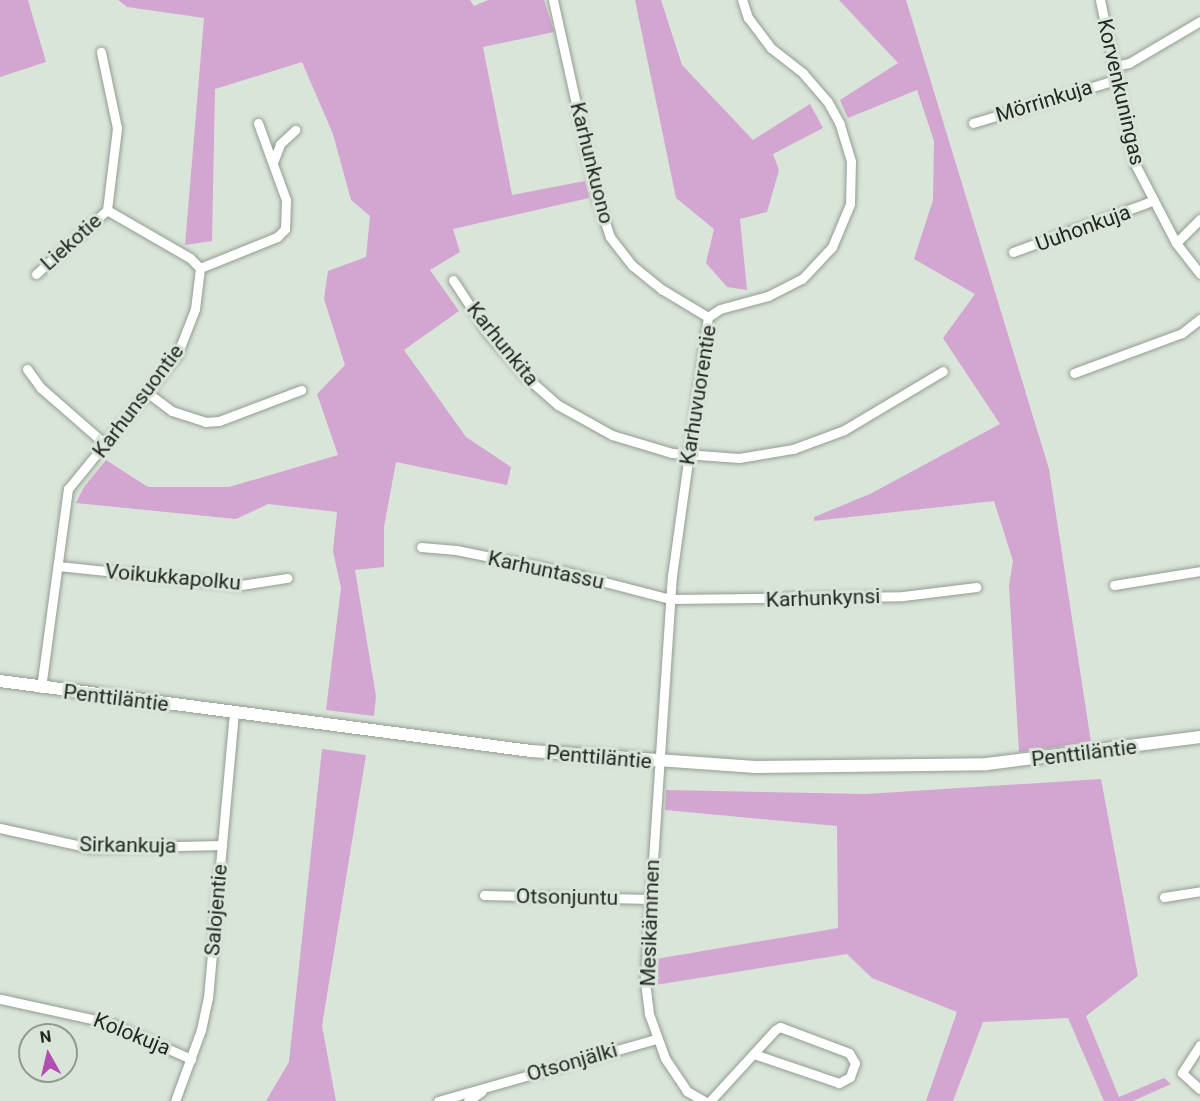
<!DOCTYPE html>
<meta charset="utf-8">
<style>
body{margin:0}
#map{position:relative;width:1200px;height:1101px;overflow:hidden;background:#dae5da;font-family:Roboto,sans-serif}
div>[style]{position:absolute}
.green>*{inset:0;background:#d3a5d1}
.roads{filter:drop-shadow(0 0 2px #929d92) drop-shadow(0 0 2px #929d92)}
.minor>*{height:9px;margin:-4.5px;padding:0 4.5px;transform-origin:4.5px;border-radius:4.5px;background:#fff}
.tertiary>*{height:12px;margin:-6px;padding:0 6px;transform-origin:6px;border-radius:6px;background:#fff}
span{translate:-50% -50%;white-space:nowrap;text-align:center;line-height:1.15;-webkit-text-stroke:6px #dae5da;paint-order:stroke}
.street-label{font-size:21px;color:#232723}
.north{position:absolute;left:18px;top:1023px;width:60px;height:60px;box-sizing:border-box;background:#dae5da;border:2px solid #919991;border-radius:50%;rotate:352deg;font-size:16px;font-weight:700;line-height:24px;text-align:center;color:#232723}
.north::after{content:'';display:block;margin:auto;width:21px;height:27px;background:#b24db1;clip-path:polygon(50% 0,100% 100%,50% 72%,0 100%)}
</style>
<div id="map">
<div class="green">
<i style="clip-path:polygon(0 0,28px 0,46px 62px,0 77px)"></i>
<i style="clip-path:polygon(118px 0,470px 0,474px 6px,488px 0,544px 0,554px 32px,483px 47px,512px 195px,585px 181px,589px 198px,453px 229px,460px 252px,430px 270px,459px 311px,404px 350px,466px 437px,511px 467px,507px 485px,396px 462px,384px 527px,384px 567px,355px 570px,376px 696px,374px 716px,326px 710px,341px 588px,333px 551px,337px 512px,268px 504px,236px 519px,76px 503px,84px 487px,106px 460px,148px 487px,229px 487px,338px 455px,317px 394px,345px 365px,324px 299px,328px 271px,366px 257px,370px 216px,351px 200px,333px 134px,302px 62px,215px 89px,212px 241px,185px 245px,204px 18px,127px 7px)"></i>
<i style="clip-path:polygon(635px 0,661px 0,682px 65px,753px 140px,810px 104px,823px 128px,773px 154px,779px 170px,767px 212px,740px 219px,747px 290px,727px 287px,706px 263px,714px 229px,676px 198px)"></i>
<i style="clip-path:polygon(839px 0,906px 0,1049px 469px,1091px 742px,1019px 752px,1009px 585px,1013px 561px,994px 501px,814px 521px,814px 517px,870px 494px,1000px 424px,943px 338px,975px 294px,914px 259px,933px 200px,934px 141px,917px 90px,848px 118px,840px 100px,898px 63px)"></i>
<i style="clip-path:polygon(322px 749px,366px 755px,322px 1026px,336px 1101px,266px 1101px,289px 1062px)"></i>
<i style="clip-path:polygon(1101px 779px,1138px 976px,1086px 1016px,1119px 1097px,1164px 1078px,1171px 1084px,1133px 1101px,1104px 1101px,1068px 1018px,983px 1022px,953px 1101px,926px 1101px,957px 1012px,872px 978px,847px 954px,655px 985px,656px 959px,838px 928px,837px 826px,665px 810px,666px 790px,866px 794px)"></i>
</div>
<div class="roads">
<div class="minor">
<i style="left:553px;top:0;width:203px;rotate:77.5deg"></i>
<i style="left:597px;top:198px;width:41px;rotate:71.6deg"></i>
<i style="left:610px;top:237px;width:37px;rotate:52deg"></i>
<i style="left:633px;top:266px;width:38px;rotate:39deg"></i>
<i style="left:663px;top:290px;width:52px;rotate:31deg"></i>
<i style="left:1100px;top:0;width:168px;rotate:78deg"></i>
<i style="left:1135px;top:164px;width:89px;rotate:62.6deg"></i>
<i style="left:1176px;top:243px;width:39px;rotate:52deg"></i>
<i style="left:1114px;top:66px;width:15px;rotate:-11deg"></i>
<i style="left:1129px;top:63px;width:82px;rotate:-30.6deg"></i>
<i style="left:973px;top:123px;width:148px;rotate:-16.8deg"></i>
<i style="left:274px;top:160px;width:17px;rotate:-69deg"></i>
<i style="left:280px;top:144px;width:21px;rotate:-43deg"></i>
<i style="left:1176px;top:243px;width:34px;rotate:-45deg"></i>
<i style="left:1013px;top:252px;width:148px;rotate:-20.1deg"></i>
<i style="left:200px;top:268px;width:83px;rotate:-21.9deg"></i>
<i style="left:277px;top:237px;width:11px;rotate:-45deg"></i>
<i style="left:285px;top:229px;width:29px;rotate:-88deg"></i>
<i style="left:286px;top:200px;width:82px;rotate:-110deg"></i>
<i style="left:36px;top:274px;width:96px;rotate:-42deg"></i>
<i style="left:453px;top:280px;width:62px;rotate:56.8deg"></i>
<i style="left:487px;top:332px;width:58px;rotate:49.2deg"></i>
<i style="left:525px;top:376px;width:44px;rotate:41.3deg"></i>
<i style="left:558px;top:405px;width:62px;rotate:29.1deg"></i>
<i style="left:612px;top:435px;width:63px;rotate:16.7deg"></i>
<i style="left:672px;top:453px;width:67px;rotate:4.3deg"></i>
<i style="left:739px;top:458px;width:55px;rotate:-9.5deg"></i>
<i style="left:793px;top:449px;width:54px;rotate:-20.4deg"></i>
<i style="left:844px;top:430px;width:115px;rotate:-30.8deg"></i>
<i style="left:27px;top:369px;width:24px;rotate:54deg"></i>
<i style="left:41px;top:388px;width:86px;rotate:41.2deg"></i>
<i style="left:1074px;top:373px;width:115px;rotate:-20.3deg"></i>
<i style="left:1182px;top:333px;width:23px;rotate:-38deg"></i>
<i style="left:148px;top:393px;width:30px;rotate:37deg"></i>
<i style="left:172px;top:411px;width:35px;rotate:18deg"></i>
<i style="left:205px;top:422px;width:14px;rotate:-4deg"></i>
<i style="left:219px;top:421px;width:88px;rotate:-20.7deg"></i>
<i style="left:421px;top:547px;width:35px;rotate:5deg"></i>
<i style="left:456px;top:550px;width:116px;rotate:11.4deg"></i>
<i style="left:570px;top:573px;width:103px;rotate:14.6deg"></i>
<i style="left:670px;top:599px;width:233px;rotate:-0.7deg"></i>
<i style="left:903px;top:596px;width:74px;rotate:-7deg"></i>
<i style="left:58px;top:566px;width:184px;rotate:5.9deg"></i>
<i style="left:241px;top:585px;width:47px;rotate:-8.7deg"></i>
<i style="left:1114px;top:585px;width:87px;rotate:-9.2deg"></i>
<i style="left:41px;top:688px;width:201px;rotate:-82.3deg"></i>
<i style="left:68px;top:489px;width:173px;rotate:-50.9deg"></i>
<i style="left:177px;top:355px;width:49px;rotate:-68.6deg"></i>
<i style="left:195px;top:309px;width:41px;rotate:-83deg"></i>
<i style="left:200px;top:268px;width:14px;rotate:-135deg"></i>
<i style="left:190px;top:258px;width:96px;rotate:-150deg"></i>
<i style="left:107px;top:210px;width:83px;rotate:-83deg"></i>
<i style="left:117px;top:128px;width:78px;rotate:-101.9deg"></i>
<i style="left:0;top:828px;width:92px;rotate:12.5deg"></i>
<i style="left:90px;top:848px;width:132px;rotate:-1.3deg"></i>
<i style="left:484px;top:895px;width:166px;rotate:1.4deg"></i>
<i style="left:1164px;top:897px;width:36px;rotate:-9deg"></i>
<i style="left:1px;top:999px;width:112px;rotate:12.4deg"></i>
<i style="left:110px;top:1023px;width:89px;rotate:24deg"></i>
<i style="left:1200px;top:1045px;width:33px;rotate:123deg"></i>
<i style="left:1182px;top:1073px;width:24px;rotate:42deg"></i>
<i style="left:175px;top:1101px;width:76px;rotate:-69.9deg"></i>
<i style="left:201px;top:1030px;width:33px;rotate:-78deg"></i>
<i style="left:208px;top:998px;width:286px;rotate:-84.8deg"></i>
<i style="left:438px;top:1101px;width:227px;rotate:-15.9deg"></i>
<i style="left:468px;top:1101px;width:17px;rotate:-36deg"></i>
<i style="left:704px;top:1101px;width:20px;rotate:-150deg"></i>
<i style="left:687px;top:1091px;width:40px;rotate:-124deg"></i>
<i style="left:665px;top:1058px;width:47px;rotate:-110deg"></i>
<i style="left:649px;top:1014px;width:33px;rotate:-97deg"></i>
<i style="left:645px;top:981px;width:406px;rotate:-86.2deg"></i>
<i style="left:672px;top:576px;width:261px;rotate:-82.1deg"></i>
<i style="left:708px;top:317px;width:14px;rotate:-34deg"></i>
<i style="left:720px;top:309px;width:50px;rotate:-15.2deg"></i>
<i style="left:768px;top:296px;width:38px;rotate:-27deg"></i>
<i style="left:802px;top:279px;width:44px;rotate:-46.8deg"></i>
<i style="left:832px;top:247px;width:47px;rotate:-67.3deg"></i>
<i style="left:850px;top:204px;width:43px;rotate:-88.7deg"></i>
<i style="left:851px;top:161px;width:39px;rotate:-107deg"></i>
<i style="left:840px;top:124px;width:26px;rotate:-119deg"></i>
<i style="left:827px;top:101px;width:37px;rotate:-131deg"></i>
<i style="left:803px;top:73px;width:41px;rotate:-142deg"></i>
<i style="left:771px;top:48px;width:38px;rotate:-127deg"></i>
<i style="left:748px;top:18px;width:19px;rotate:-108deg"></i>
<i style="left:710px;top:1101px;width:96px;rotate:-47.5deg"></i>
<i style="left:775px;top:1030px;width:6px;rotate:-31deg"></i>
<i style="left:780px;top:1027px;width:74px;rotate:20.6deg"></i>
<i style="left:849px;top:1053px;width:12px;rotate:59deg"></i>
<i style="left:855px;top:1063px;width:15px;rotate:110deg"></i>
<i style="left:850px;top:1077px;width:13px;rotate:151deg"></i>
<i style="left:839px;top:1083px;width:90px;rotate:-161.2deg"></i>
</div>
<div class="tertiary">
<i style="left:0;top:681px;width:536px;rotate:7.51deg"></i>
<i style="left:531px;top:751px;width:225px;rotate:4.1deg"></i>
<i style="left:755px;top:767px;width:232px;rotate:-0.7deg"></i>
<i style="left:987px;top:764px;width:215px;rotate:-7.2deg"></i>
</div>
</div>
<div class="street-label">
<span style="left:1121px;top:92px;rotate:77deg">Korvenkuningas</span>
<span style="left:1044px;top:101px;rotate:-17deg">Mörrinkuja</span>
<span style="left:592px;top:163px;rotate:76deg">Karhunkuono</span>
<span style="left:1083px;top:228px;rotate:-20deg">Uuhonkuja</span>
<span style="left:71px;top:242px;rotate:-42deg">Liekotie</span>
<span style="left:503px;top:344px;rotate:51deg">Karhunkita</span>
<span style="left:698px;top:395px;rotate:-81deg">Karhuvuorentie</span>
<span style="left:138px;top:401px;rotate:-53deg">Karhunsuontie</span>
<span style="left:546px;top:570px;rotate:12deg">Karhuntassu</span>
<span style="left:173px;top:577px;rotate:5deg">Voikukkapolku</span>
<span style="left:823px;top:598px;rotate:-2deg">Karhunkynsi</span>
<span style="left:116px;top:698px;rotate:7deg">Penttiläntie</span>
<span style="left:1084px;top:753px;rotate:-7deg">Penttiläntie</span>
<span style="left:599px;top:757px;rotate:5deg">Penttiläntie</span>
<span style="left:128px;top:845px;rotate:1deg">Sirkankuja</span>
<span style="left:567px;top:897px;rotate:1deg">Otsonjuntu</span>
<span style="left:216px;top:910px;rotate:-85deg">Salojentie</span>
<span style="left:650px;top:923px;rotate:-88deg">Mesikämmen</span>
<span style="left:132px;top:1034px;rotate:22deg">Kolokuja</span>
<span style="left:572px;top:1062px;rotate:-16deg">Otsonjälki</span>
</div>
<div class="north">N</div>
</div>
